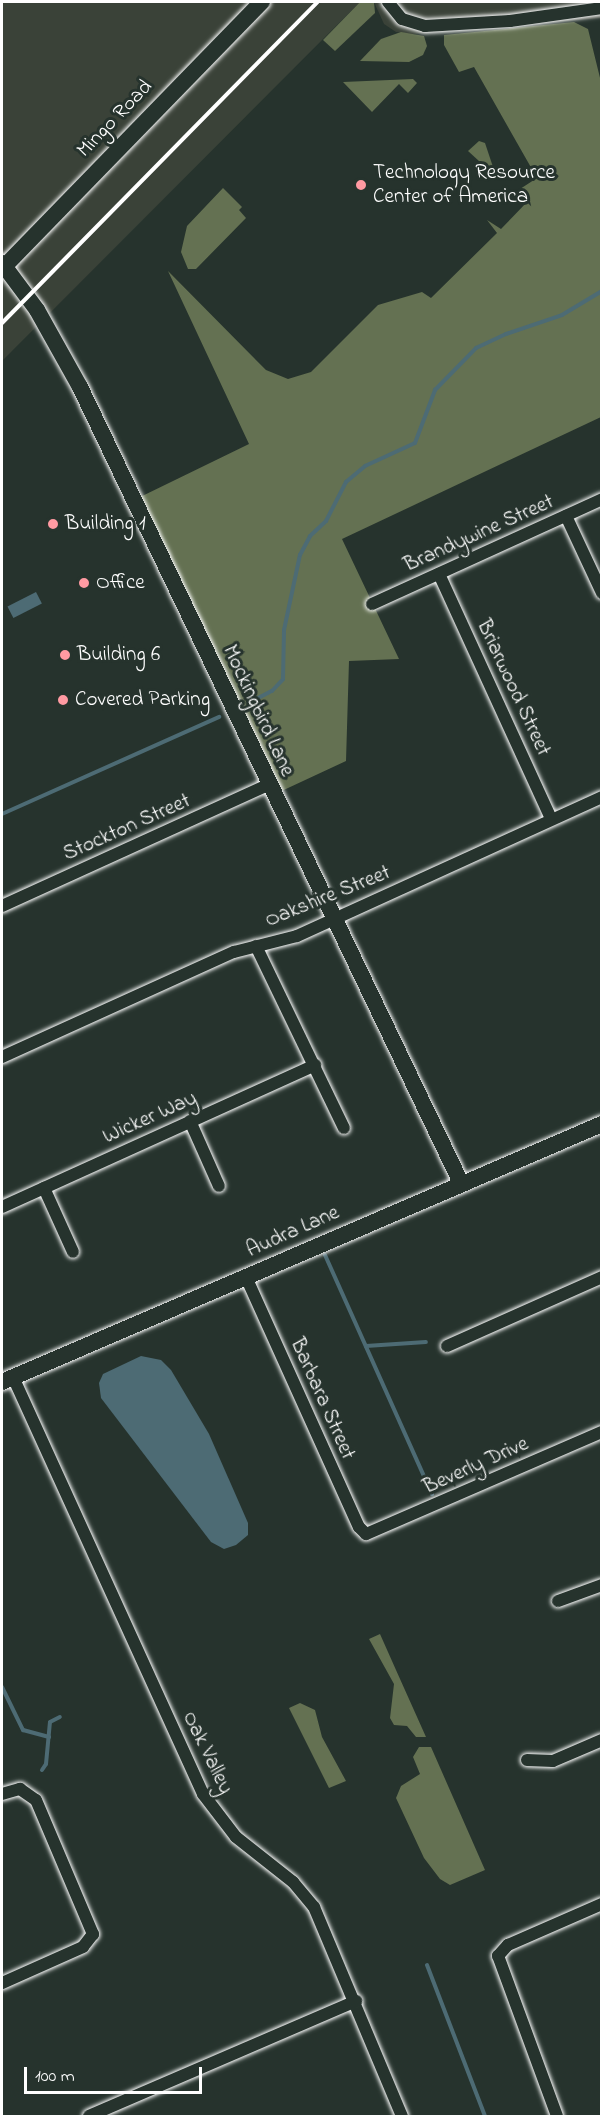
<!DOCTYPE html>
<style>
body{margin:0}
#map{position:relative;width:603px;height:2118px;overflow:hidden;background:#26332d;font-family:"Indie Flower",sans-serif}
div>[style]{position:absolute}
.built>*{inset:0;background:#3a4238}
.green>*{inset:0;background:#647152}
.water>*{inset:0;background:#4d6b74;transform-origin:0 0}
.stream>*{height:4px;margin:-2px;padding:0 2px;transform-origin:2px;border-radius:2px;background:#4d6b74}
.roads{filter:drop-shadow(0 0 2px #fff) drop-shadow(0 0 2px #fff)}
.street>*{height:12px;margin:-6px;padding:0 6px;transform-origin:6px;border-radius:6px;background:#26332d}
.secondary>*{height:16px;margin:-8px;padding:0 8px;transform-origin:8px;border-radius:8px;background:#26332d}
.rail>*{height:4px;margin:-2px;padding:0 2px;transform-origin:2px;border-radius:2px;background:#fff}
.dots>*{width:16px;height:16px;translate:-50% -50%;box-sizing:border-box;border:3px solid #26332d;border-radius:50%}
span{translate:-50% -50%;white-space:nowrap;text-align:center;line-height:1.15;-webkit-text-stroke:6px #26332d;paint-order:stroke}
.street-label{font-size:21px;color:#fff}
.poi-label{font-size:21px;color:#fff}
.left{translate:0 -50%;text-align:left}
.frame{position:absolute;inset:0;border:3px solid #fff;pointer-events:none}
.scale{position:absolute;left:24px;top:2067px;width:178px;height:27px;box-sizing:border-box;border:3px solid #fff;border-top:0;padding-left:8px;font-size:18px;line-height:21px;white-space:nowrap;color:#fff;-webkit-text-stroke:4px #26332d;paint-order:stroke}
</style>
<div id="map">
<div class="built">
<i style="clip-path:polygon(2px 2px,360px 2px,2px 361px)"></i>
<i style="clip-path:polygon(374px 2px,601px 2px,601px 18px,412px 34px,396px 32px,384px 24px)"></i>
</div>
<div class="green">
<i style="clip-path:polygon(360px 2px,374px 2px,375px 13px,335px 51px,323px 40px)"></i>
<i style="clip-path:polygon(574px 22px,588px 29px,602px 86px,601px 417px,342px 539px,399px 659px,349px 661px,346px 761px,273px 795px,134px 500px,249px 444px,168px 271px,266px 370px,288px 379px,311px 372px,378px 305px,422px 292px,431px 298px,497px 233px,487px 220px,501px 229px,528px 201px,520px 189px,537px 178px,474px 67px,459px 72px,444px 45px,444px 35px)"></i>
<i style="clip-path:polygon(401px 32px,424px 36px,427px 46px,423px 55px,409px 62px,360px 61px,381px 39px)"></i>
<i style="clip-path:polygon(413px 79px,417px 83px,408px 93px,399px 84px,372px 112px,343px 82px)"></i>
<i style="clip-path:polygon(479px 141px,485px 143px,493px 167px,491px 172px,468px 151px)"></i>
<i style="clip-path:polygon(223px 188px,242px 207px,239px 210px,246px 218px,196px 269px,188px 269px,181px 252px,187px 226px)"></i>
<i style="clip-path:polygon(380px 1634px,396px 1670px,426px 1737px,416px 1737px,407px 1726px,394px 1725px,390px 1718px,394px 1684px,369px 1639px)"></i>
<i style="clip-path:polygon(300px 1703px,315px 1710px,322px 1737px,346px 1781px,329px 1788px,289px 1708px)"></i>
<i style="clip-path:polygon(419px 1747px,431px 1747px,485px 1870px,450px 1885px,440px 1879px,424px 1858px,396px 1798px,401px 1786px,420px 1774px,413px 1757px)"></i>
</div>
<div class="water">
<i style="left:36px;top:592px;width:13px;height:32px;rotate:63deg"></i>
<i style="clip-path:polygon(141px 1356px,161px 1360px,171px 1370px,209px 1434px,248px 1523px,248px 1535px,236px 1545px,224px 1549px,211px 1542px,101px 1398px,99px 1383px,103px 1374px)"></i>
</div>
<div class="stream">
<i style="left:249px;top:703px;width:26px;rotate:-28deg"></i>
<i style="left:272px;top:691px;width:16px;rotate:-47deg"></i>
<i style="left:283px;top:679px;width:49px;rotate:-88.8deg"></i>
<i style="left:284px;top:630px;width:77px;rotate:-78deg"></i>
<i style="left:300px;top:555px;width:21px;rotate:-62deg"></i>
<i style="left:310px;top:536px;width:22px;rotate:-43deg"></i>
<i style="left:326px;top:521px;width:44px;rotate:-62.9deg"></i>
<i style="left:346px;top:482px;width:25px;rotate:-40deg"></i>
<i style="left:365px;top:466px;width:55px;rotate:-24.7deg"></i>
<i style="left:415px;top:443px;width:57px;rotate:-69.3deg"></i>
<i style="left:435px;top:390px;width:59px;rotate:-45.7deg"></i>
<i style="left:476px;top:348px;width:33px;rotate:-25deg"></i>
<i style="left:506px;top:334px;width:59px;rotate:-18.7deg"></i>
<i style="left:562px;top:315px;width:47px;rotate:-31deg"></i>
<i style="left:2px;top:814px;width:238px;rotate:-24.1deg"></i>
<i style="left:325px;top:1255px;width:262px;rotate:65.9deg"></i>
<i style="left:366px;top:1346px;width:60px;rotate:-3.8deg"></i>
<i style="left:2px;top:1687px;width:48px;rotate:64deg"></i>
<i style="left:23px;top:1730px;width:27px;rotate:15deg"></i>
<i style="left:42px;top:1770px;width:7px;rotate:-56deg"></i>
<i style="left:46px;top:1764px;width:42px;rotate:-84.6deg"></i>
<i style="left:50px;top:1722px;width:11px;rotate:-27deg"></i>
<i style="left:427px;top:1965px;width:162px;rotate:69deg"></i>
</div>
<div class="roads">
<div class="street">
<i style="left:388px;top:2px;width:22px;rotate:51deg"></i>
<i style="left:402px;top:19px;width:24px;rotate:17deg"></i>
<i style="left:425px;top:26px;width:85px;rotate:-3.4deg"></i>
<i style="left:510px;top:21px;width:93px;rotate:-8deg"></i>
<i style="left:566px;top:516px;width:85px;rotate:64.9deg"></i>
<i style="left:439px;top:574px;width:269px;rotate:65.4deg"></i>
<i style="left:372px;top:604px;width:253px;rotate:-24.5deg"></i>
<i style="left:2px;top:906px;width:292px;rotate:-24.5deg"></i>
<i style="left:256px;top:946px;width:202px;rotate:64.2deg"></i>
<i style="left:2px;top:1057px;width:255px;rotate:-24.4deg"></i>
<i style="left:234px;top:952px;width:65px;rotate:-14.3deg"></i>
<i style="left:297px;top:936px;width:335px;rotate:-24.5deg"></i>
<i style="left:190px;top:1121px;width:71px;rotate:66deg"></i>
<i style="left:44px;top:1188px;width:70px;rotate:65.6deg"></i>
<i style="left:2px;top:1207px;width:344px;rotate:-24.4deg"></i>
<i style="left:246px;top:1277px;width:274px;rotate:65.7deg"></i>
<i style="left:359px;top:1527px;width:10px;rotate:45deg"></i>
<i style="left:366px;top:1534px;width:257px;rotate:-23.4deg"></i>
<i style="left:447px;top:1346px;width:170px;rotate:-24deg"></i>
<i style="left:13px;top:1377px;width:458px;rotate:65.5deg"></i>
<i style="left:203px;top:1794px;width:54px;rotate:52.5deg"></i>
<i style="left:236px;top:1837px;width:73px;rotate:38.3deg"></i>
<i style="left:293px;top:1882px;width:33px;rotate:50deg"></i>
<i style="left:314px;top:1907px;width:227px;rotate:67.2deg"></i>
<i style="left:558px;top:1601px;width:47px;rotate:-20deg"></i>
<i style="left:527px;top:1760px;width:26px;rotate:2deg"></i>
<i style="left:553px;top:1761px;width:53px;rotate:-23.2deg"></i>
<i style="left:2px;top:1794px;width:19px;rotate:-16deg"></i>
<i style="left:20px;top:1789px;width:19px;rotate:35deg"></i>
<i style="left:36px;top:1800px;width:146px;rotate:67deg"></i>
<i style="left:93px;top:1934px;width:16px;rotate:128deg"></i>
<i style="left:83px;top:1947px;width:89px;rotate:156deg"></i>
<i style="left:89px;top:2116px;width:291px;rotate:-23.3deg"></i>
<i style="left:557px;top:2116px;width:171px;rotate:-110.2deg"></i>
<i style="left:498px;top:1956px;width:15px;rotate:-48deg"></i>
<i style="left:508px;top:1945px;width:103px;rotate:-23.6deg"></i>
</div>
<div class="secondary">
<i style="left:2px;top:263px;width:59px;rotate:53.3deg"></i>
<i style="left:37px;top:310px;width:88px;rotate:60.8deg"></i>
<i style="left:80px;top:387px;width:882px;rotate:64.42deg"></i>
<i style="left:2px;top:269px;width:373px;rotate:-45.8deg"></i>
<i style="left:2px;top:1382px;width:653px;rotate:-23.27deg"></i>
</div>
</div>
<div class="rail">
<i style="left:2px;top:323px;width:450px;rotate:-45.5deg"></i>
</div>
<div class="dots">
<i style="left:361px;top:185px;background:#ff9aa2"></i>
<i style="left:53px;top:524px;background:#ff9aa2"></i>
<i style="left:84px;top:583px;background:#ff9aa2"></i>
<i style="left:65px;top:655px;background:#ff9aa2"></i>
<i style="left:63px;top:700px;background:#ff9aa2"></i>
</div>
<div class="street-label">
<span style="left:115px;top:119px;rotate:-46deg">Mingo Road</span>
<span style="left:479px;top:534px;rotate:-24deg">Brandywine Street</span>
<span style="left:513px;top:688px;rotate:65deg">Briarwood Street</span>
<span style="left:258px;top:711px;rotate:65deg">Mockingbird Lane</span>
<span style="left:127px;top:828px;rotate:-24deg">Stockton Street</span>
<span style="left:328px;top:897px;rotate:-22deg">Oakshire Street</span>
<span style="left:150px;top:1118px;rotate:-24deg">Wicker Way</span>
<span style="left:293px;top:1232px;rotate:-24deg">Audra Lane</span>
<span style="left:322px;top:1399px;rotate:66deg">Barbara Street</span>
<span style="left:476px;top:1466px;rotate:-24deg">Beverly Drive</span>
<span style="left:207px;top:1753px;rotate:64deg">Oak Valley</span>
</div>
<div class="poi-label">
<span class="left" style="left:373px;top:185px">Technology Resource<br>Center of America</span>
<span class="left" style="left:65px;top:524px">Building 1</span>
<span class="left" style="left:96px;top:583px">Office</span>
<span class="left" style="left:77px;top:655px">Building 6</span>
<span class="left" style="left:75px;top:700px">Covered Parking</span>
</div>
<div class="frame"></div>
<div class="scale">100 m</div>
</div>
